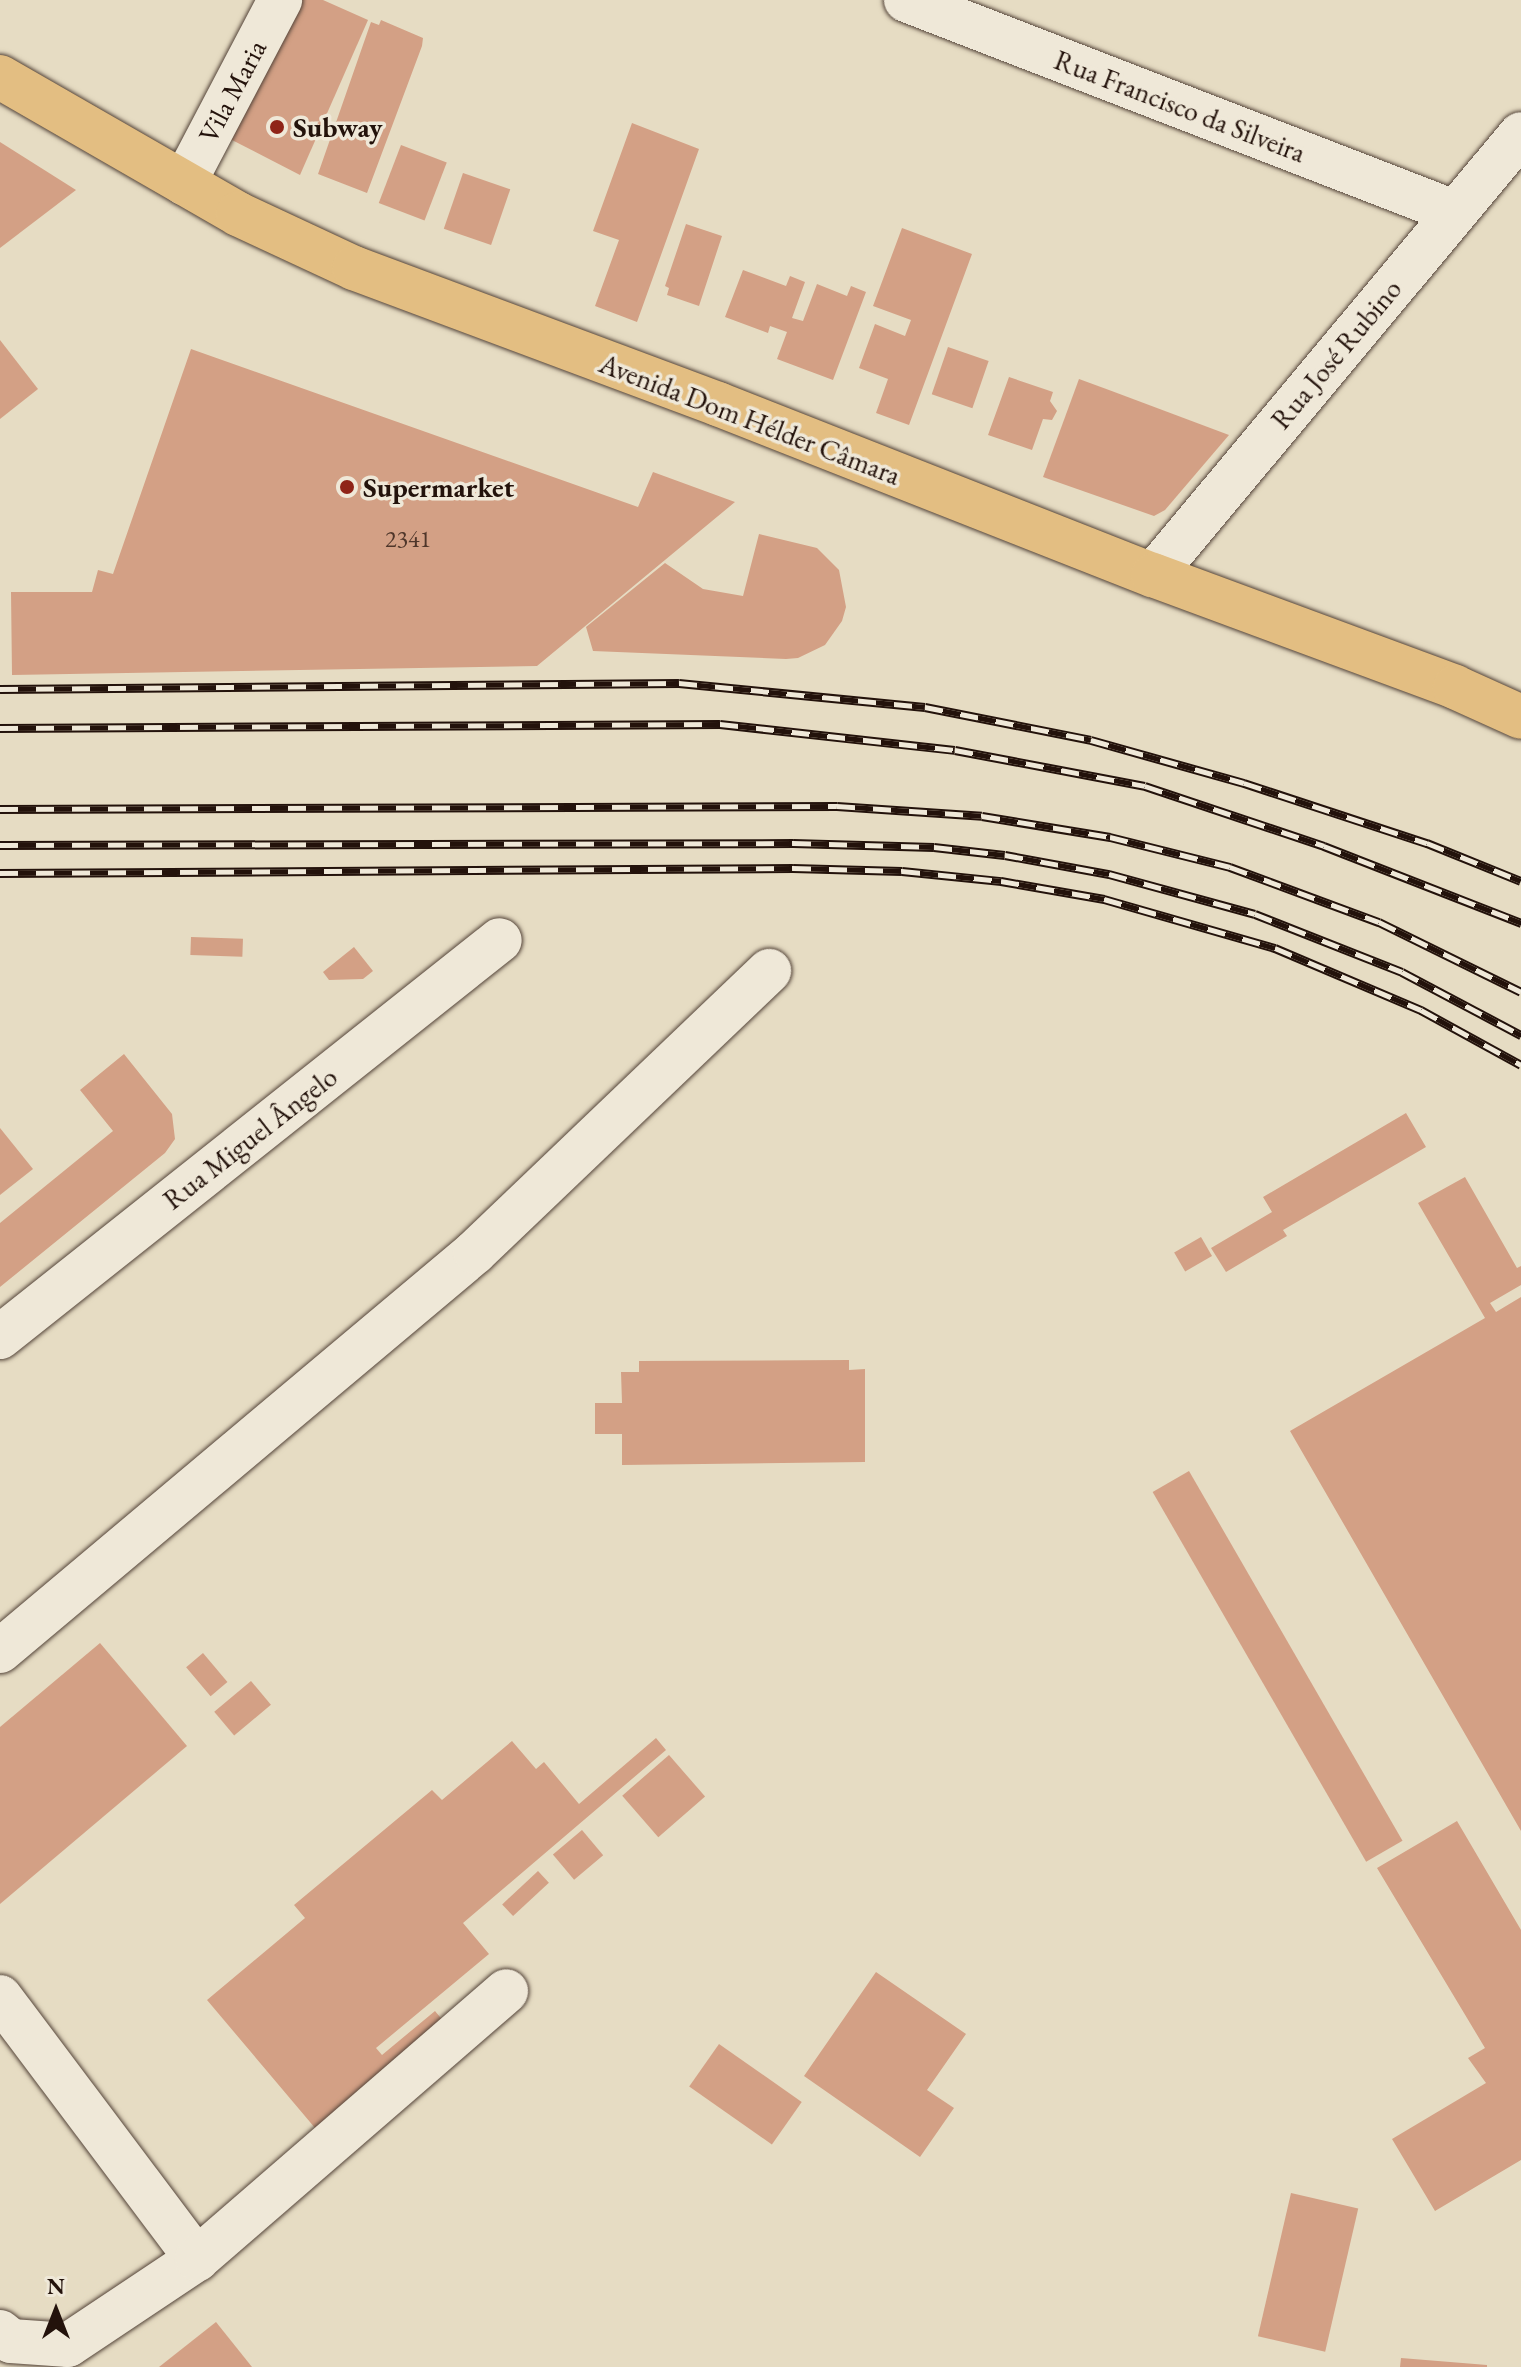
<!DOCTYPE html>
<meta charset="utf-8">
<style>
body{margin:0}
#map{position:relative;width:1521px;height:2367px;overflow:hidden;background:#e6dcc3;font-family:"EB Garamond",serif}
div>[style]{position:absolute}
.building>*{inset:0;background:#d3a085;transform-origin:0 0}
.roads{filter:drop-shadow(0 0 2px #544439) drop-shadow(0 0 2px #544439)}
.minor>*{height:44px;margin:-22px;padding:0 22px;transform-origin:22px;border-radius:22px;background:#efe8d8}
.major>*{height:44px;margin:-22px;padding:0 22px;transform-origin:22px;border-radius:22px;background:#e3be82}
.rail>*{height:9px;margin-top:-4.5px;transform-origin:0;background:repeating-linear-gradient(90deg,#efe8d8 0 18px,#23120b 0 36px);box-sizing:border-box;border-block:2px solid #23120b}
.dots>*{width:22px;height:22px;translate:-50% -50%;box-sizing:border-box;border:4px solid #efe8d8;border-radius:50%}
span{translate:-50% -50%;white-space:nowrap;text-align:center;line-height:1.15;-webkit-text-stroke:7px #efe8d8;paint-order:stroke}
.number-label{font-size:24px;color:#4f362a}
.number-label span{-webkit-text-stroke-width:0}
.street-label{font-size:28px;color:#23120b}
.poi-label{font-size:28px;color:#23120b;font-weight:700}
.left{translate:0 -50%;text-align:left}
.north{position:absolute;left:16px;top:2271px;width:80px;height:80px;-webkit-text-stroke:6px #efe8d8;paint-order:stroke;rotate:0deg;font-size:22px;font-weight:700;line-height:32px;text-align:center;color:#23120b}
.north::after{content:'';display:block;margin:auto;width:28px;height:36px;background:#23120b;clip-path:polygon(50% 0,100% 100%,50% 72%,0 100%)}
</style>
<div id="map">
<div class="building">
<i style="clip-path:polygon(299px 0,323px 0,368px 20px,300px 175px,230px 139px)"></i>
<i style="clip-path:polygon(381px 20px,423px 38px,422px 46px,367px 193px,318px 174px,371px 22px,379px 25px)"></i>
<i style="clip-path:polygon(632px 123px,699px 149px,637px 322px,595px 306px,619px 240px,593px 231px)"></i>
<i style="clip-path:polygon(0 142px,76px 190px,0 248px)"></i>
<i style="left:401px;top:145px;width:49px;height:62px;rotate:21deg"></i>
<i style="left:463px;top:173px;width:50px;height:59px;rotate:19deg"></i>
<i style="clip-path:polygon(686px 224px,722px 236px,699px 306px,667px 295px,669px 288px,665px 286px)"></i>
<i style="clip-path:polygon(902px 228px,972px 254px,909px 425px,876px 413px,888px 379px,859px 368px,875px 324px,905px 336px,911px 320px,873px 306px)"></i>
<i style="clip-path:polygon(743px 270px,786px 286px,790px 276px,805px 282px,792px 318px,803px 321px,817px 284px,847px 296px,851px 286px,866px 292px,833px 380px,777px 359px,787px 332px,770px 326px,768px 333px,725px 317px)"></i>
<i style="clip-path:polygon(0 340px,38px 389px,0 419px)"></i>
<i style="left:948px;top:347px;width:43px;height:50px;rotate:19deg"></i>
<i style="clip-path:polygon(191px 349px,638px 507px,653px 472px,735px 502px,537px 666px,12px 675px,11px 592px,92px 592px,98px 570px,113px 574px)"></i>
<i style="clip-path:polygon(1009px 377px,1053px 392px,1050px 401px,1057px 411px,1052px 420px,1043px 419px,1032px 450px,988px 435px)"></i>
<i style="clip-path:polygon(1079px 379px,1109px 390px,1229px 435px,1165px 510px,1154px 516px,1043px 477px)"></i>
<i style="clip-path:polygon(759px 534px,817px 548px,839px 570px,846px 607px,842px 621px,825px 645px,798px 658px,786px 659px,593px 651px,586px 627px,665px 563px,703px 589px,743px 596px)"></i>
<i style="left:191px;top:937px;width:52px;height:18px;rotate:2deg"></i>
<i style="clip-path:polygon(354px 947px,373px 971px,363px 979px,329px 980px,323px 972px)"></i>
<i style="clip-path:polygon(124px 1054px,172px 1114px,175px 1139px,165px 1153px,0 1287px,0 1223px,113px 1131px,80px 1090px)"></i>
<i style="clip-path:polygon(1406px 1113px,1426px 1147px,1283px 1230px,1287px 1236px,1226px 1272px,1211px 1248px,1272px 1212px,1263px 1197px)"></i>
<i style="clip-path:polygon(0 1128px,33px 1169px,0 1195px)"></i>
<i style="clip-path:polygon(1465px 1177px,1517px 1268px,1521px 1266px,1521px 1285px,1490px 1303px,1496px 1312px,1521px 1297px,1521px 1831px,1290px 1431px,1485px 1318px,1418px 1203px)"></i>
<i style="left:1201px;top:1237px;width:22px;height:31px;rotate:60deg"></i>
<i style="clip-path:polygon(849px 1360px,849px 1370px,865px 1369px,865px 1462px,622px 1465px,622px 1434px,595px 1434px,595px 1403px,622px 1403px,621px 1372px,639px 1372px,639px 1361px)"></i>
<i style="left:1189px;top:1471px;width:427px;height:42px;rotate:60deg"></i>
<i style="clip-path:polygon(100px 1643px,187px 1746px,0 1904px,0 1727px)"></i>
<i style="left:203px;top:1653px;width:38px;height:22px;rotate:50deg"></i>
<i style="left:251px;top:1681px;width:31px;height:48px;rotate:50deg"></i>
<i style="clip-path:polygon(656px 1738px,666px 1750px,463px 1923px,489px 1954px,376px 2048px,382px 2055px,435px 2011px,454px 2034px,326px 2141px,207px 2000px,305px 1918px,294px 1905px,432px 1790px,442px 1800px,512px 1741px,536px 1769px,544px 1762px,579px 1804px)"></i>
<i style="left:669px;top:1755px;width:55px;height:62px;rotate:49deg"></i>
<i style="clip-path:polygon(1457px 1821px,1521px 1930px,1521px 2160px,1435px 2211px,1392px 2139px,1486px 2083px,1468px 2058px,1485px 2048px,1377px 1868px)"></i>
<i style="left:582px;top:1830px;width:33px;height:38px;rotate:50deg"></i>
<i style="left:538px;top:1871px;width:16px;height:49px;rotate:47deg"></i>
<i style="clip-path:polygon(876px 1972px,966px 2034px,927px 2090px,954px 2108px,920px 2157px,804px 2076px)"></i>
<i style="left:719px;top:2044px;width:101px;height:52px;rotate:35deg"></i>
<i style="left:1291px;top:2193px;width:69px;height:147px;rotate:13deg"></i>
<i style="clip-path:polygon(216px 2322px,252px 2367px,159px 2367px)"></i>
<i style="clip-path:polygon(1401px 2358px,1487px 2365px,1487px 2367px,1400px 2367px)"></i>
</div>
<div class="roads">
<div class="minor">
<i style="left:906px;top:0;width:588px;rotate:21.15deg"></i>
<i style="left:184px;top:183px;width:207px;rotate:-62.3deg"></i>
<i style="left:1153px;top:575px;width:574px;rotate:-50.16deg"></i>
<i style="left:0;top:1337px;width:638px;rotate:-38.45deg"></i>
<i style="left:0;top:1651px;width:620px;rotate:-40.03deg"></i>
<i style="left:475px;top:1252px;width:407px;rotate:-43.7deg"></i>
<i style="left:0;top:1997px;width:328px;rotate:53.1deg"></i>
<i style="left:0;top:2332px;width:14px;rotate:39deg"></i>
<i style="left:11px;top:2341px;width:57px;rotate:4deg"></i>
<i style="left:68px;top:2345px;width:155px;rotate:-33.7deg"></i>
<i style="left:197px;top:2259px;width:409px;rotate:-40.9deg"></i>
</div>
<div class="major">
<i style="left:0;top:77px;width:275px;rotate:29.9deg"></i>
<i style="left:238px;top:214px;width:128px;rotate:25deg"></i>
<i style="left:354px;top:268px;width:389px;rotate:20.5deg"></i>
<i style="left:718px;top:404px;width:467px;rotate:21.5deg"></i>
<i style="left:1153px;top:575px;width:322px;rotate:20.3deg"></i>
<i style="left:1455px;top:687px;width:72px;rotate:24.4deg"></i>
</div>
</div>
<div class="rail">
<i style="left:0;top:689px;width:679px;rotate:-0.51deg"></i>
<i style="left:679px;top:683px;width:247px;rotate:5.6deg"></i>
<i style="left:925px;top:707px;width:169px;rotate:11.2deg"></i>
<i style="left:1091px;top:740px;width:159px;rotate:15.7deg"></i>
<i style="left:1244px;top:783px;width:193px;rotate:18.2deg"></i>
<i style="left:1427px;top:843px;width:101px;rotate:22deg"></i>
<i style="left:0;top:728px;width:720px;rotate:-0.32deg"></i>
<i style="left:720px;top:724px;width:236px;rotate:6.3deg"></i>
<i style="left:955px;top:750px;width:193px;rotate:10.7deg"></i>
<i style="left:1145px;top:786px;width:189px;rotate:18.5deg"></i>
<i style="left:1324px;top:846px;width:212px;rotate:21.3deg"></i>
<i style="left:0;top:809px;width:837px;rotate:-0.21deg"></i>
<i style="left:837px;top:806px;width:145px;rotate:3.9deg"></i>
<i style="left:982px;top:816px;width:130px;rotate:9.3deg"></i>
<i style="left:1110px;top:837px;width:124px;rotate:14deg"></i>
<i style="left:1230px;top:867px;width:159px;rotate:20.3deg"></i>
<i style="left:1379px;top:922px;width:158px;rotate:26.2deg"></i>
<i style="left:0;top:845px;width:793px;rotate:-0.14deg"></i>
<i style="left:793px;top:843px;width:141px;rotate:1.6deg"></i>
<i style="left:934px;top:847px;width:71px;rotate:6.4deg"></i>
<i style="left:1005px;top:855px;width:106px;rotate:10.4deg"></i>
<i style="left:1109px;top:874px;width:151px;rotate:15.3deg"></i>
<i style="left:1255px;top:914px;width:158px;rotate:21.5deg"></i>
<i style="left:1402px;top:972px;width:135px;rotate:27.9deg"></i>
<i style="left:0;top:873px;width:793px;rotate:-0.36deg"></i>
<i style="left:793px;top:868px;width:109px;rotate:1.6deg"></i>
<i style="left:902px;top:871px;width:100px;rotate:5.8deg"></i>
<i style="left:1001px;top:881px;width:105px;rotate:9.9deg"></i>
<i style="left:1104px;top:899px;width:178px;rotate:16deg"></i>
<i style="left:1275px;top:948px;width:159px;rotate:23deg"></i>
<i style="left:1421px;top:1010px;width:114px;rotate:28.8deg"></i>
</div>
<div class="dots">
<i style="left:277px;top:127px;background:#8f2418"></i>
<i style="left:347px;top:487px;background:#8f2418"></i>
</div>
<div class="number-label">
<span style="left:408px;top:539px">2341</span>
</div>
<div class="street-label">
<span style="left:232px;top:91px;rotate:-62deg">Vila Maria</span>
<span style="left:1180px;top:106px;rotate:21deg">Rua Francisco da Silveira</span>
<span style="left:1336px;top:354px;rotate:-50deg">Rua José Rubino</span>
<span style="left:750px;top:419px;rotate:21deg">Avenida Dom Hélder Câmara</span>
<span style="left:250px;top:1138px;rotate:-38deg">Rua Miguel Ângelo</span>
</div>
<div class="poi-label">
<span class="left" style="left:293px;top:127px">Subway</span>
<span class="left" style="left:363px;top:487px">Supermarket</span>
</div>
<div class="north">N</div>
</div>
